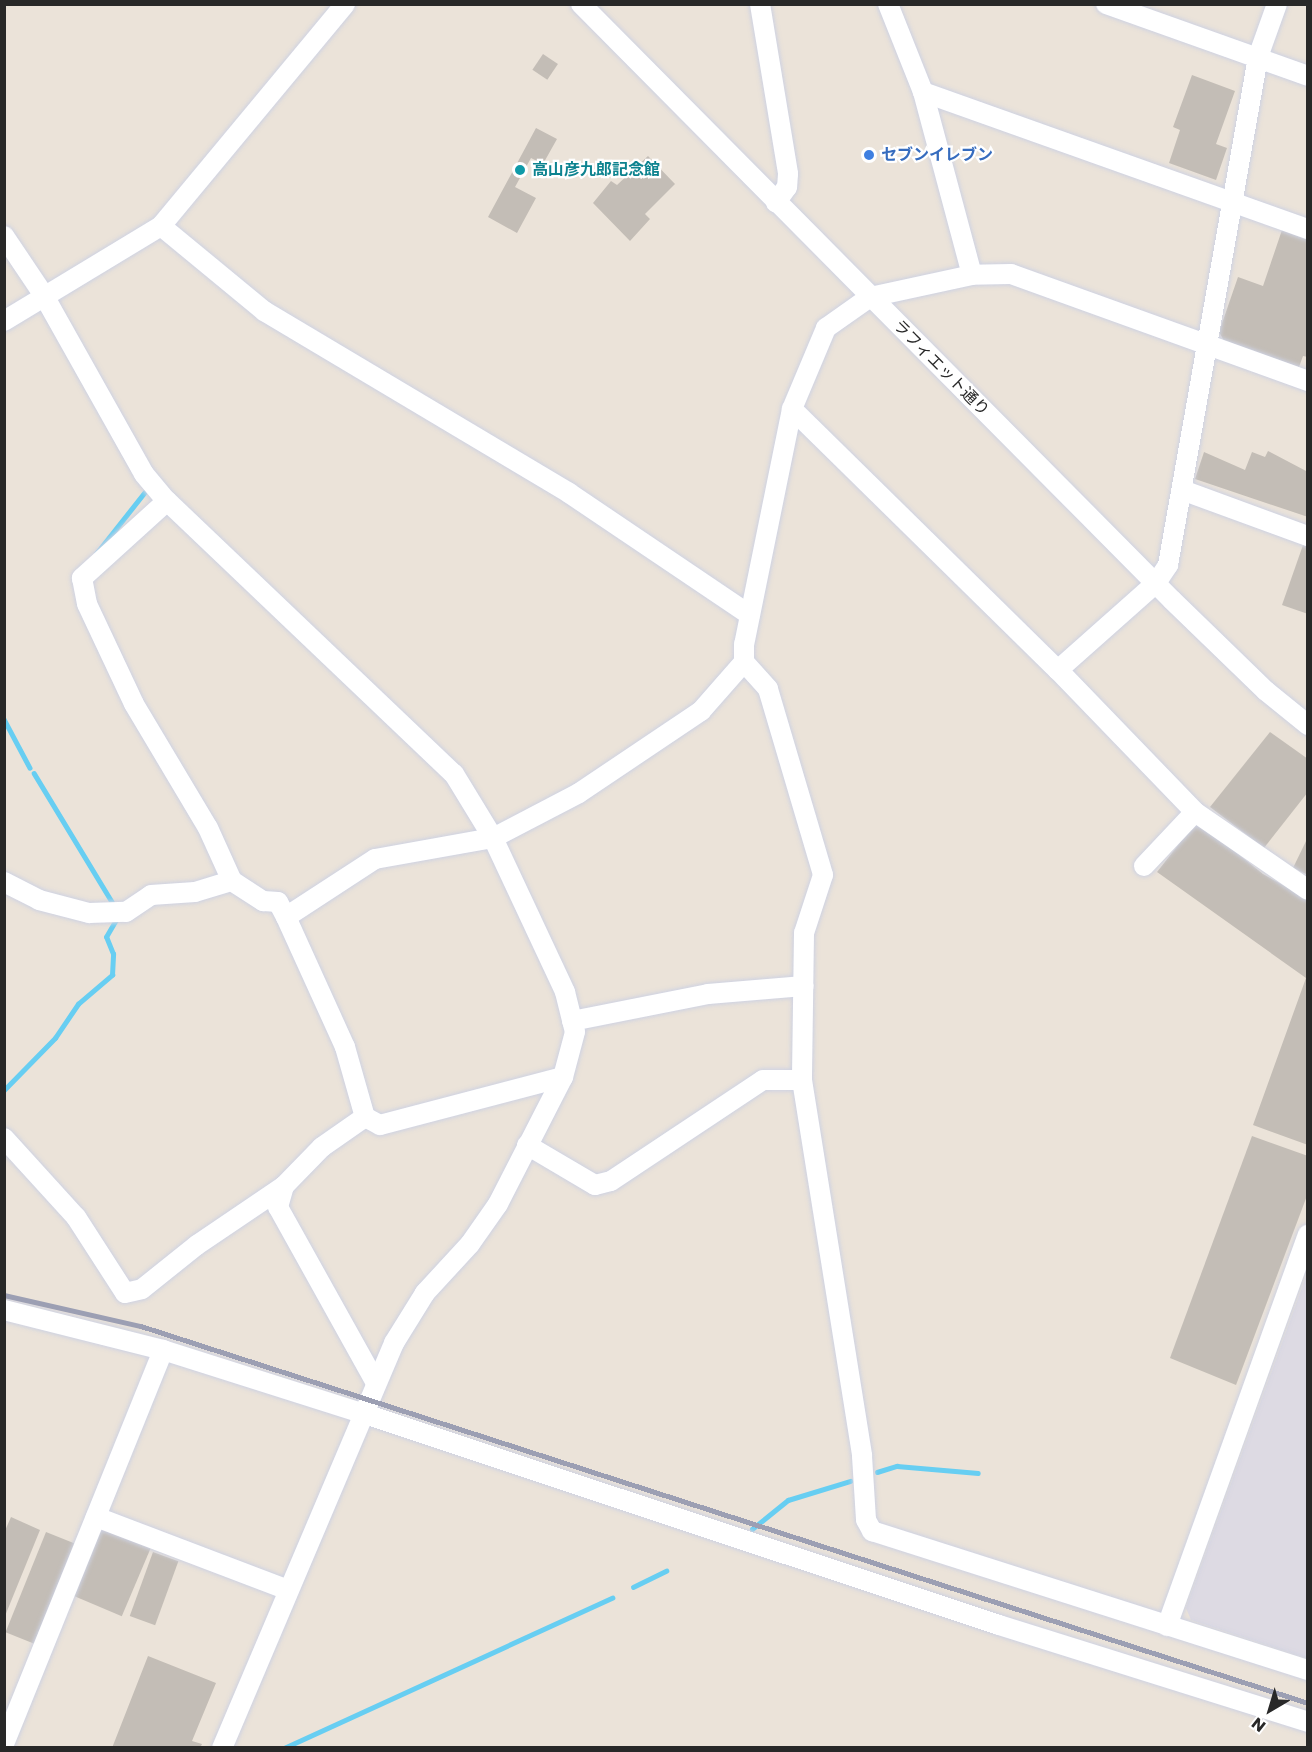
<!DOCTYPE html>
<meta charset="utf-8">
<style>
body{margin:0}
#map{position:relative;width:1312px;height:1752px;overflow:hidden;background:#ebe3d9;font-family:Poppins,"Noto Sans JP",sans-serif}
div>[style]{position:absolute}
.industrial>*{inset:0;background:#dddae3}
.stream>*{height:4.5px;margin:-2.25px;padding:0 2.25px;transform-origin:2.25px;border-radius:2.25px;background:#67cef2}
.building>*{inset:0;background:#c3bdb6;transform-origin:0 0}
.roads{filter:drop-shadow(0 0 2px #ced2e2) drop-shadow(0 0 2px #ced2e2)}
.minor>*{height:20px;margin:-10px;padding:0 10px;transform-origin:10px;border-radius:10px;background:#fff}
.rail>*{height:4.5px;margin:-2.25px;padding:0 2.25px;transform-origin:2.25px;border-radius:2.25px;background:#9c9fb3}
.dots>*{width:16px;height:16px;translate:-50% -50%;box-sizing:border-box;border:3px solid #fff;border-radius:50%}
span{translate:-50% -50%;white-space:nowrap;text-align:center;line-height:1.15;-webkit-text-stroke:4.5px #fff;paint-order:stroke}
.shop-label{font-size:16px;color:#366cbe;font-weight:700}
.left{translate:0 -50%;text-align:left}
.culture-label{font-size:16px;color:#0d838f;font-weight:700}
.street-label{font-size:16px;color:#282828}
.frame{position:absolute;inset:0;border:6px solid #282828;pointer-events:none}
.north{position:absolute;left:1240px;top:1680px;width:60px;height:60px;-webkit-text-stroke:4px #fff;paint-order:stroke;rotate:218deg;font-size:16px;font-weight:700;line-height:24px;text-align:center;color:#282828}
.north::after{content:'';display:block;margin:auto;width:21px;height:27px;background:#282828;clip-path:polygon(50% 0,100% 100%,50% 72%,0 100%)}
</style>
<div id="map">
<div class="industrial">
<i style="clip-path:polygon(1307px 1274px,1307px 1658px,1191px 1620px,1186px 1608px)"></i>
</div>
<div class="stream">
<i style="left:96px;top:554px;width:78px;rotate:-51.8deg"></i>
<i style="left:4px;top:719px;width:55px;rotate:62deg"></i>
<i style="left:34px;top:773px;width:154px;rotate:58.8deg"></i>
<i style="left:4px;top:1090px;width:73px;rotate:-45.6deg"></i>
<i style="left:55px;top:1038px;width:41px;rotate:-55.9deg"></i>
<i style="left:78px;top:1004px;width:45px;rotate:-40.5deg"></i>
<i style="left:112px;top:975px;width:21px;rotate:-87deg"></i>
<i style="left:113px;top:954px;width:18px;rotate:-112deg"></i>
<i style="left:106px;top:937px;width:22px;rotate:-60deg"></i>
<i style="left:877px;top:1472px;width:21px;rotate:-17deg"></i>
<i style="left:897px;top:1466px;width:81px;rotate:4.9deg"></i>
<i style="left:752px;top:1529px;width:46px;rotate:-38.9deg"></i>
<i style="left:788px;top:1500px;width:65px;rotate:-17deg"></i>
<i style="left:633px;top:1587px;width:37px;rotate:-26deg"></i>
<i style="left:284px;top:1748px;width:361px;rotate:-24.6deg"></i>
</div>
<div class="building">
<i style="left:543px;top:54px;width:18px;height:19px;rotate:34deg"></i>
<i style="clip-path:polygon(1192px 75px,1235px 91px,1216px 144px,1227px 148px,1216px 180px,1169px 163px,1180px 130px,1173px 127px)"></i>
<i style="clip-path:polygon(536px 128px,557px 139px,543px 164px,531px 158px,515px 187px,536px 198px,517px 233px,488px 217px)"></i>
<i style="clip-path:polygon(648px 156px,675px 184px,645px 214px,650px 219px,630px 241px,593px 203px,611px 181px,617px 185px)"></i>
<i style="clip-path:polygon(1282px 230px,1308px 240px,1308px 357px,1303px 356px,1299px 367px,1224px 341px,1219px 332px,1238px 277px,1263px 286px)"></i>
<i style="clip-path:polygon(1268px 451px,1308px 472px,1308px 517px,1195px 479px,1204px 452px,1245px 470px,1252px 452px,1265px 457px)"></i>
<i style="clip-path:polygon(1303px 545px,1308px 546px,1308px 614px,1282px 605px)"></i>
<i style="clip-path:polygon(1270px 732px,1308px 759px,1308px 792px,1264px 848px,1210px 807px)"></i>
<i style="clip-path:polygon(1197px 821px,1263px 874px,1308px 899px,1308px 1145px,1253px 1125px,1306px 978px,1157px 872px)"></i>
<i style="clip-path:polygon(1308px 837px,1308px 875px,1293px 868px)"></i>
<i style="clip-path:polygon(1252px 1136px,1308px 1156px,1308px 1193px,1236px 1385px,1170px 1358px)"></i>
<i style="clip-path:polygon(11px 1517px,40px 1530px,5px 1616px,4px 1533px)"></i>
<i style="left:99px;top:1524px;width:57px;height:76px;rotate:23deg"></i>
<i style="left:46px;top:1532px;width:31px;height:108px;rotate:22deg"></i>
<i style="left:153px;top:1552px;width:27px;height:68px;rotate:20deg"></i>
<i style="clip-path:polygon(148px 1656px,216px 1683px,192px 1741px,202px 1744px,200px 1748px,112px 1748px)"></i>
</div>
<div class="roads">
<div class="minor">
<i style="left:581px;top:4px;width:839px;rotate:45.24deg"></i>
<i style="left:1172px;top:600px;width:131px;rotate:44.1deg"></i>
<i style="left:1266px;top:691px;width:54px;rotate:39deg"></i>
<i style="left:760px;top:4px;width:172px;rotate:80.6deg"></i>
<i style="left:788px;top:174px;width:13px;rotate:94deg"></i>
<i style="left:787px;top:187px;width:19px;rotate:126deg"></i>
<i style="left:888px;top:4px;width:95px;rotate:68.3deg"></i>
<i style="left:923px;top:92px;width:189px;rotate:75deg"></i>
<i style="left:1106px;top:4px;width:214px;rotate:19.6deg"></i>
<i style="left:923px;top:92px;width:409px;rotate:19.6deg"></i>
<i style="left:161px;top:226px;width:134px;rotate:39.5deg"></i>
<i style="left:264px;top:311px;width:355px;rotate:30.8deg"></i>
<i style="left:569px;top:493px;width:218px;rotate:34deg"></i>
<i style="left:4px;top:236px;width:70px;rotate:56.1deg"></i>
<i style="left:43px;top:294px;width:206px;rotate:60.7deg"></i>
<i style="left:144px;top:474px;width:35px;rotate:50deg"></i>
<i style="left:167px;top:501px;width:396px;rotate:43.6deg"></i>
<i style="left:454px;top:774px;width:75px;rotate:58.6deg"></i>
<i style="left:493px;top:838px;width:170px;rotate:64.9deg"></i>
<i style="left:565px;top:992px;width:41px;rotate:76deg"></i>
<i style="left:575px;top:1032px;width:47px;rotate:104.9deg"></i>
<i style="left:563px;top:1077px;width:143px;rotate:117.1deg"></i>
<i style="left:498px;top:1204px;width:49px;rotate:125deg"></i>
<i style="left:470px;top:1244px;width:67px;rotate:132.6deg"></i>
<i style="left:425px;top:1293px;width:59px;rotate:121.8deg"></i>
<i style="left:394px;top:1343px;width:440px;rotate:113deg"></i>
<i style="left:4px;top:321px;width:184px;rotate:-31.2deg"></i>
<i style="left:161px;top:226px;width:288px;rotate:-50.3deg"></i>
<i style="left:1308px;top:381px;width:316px;rotate:-160.2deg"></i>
<i style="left:1011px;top:274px;width:39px;rotate:179deg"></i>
<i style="left:972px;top:275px;width:104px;rotate:167.8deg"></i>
<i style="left:870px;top:297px;width:54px;rotate:144.8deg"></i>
<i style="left:826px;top:328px;width:88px;rotate:112.8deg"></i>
<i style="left:792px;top:409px;width:240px;rotate:101.5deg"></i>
<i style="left:744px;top:644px;width:18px;rotate:90deg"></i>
<i style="left:744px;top:662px;width:36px;rotate:48deg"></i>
<i style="left:768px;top:689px;width:194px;rotate:73.5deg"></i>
<i style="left:823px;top:875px;width:61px;rotate:108.1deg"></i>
<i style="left:804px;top:933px;width:147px;rotate:90.8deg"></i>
<i style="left:802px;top:1080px;width:381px;rotate:80.9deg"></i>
<i style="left:862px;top:1456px;width:64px;rotate:86.4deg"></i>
<i style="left:866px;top:1520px;width:13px;rotate:61deg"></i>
<i style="left:872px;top:1531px;width:458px;rotate:17.7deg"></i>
<i style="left:792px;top:409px;width:373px;rotate:44.5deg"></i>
<i style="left:1058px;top:670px;width:197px;rotate:46deg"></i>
<i style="left:1195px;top:812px;width:137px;rotate:34.6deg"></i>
<i style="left:1182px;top:490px;width:134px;rotate:20.1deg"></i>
<i style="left:167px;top:501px;width:115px;rotate:137.8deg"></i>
<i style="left:82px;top:578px;width:26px;rotate:79deg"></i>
<i style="left:87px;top:604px;width:110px;rotate:64.8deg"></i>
<i style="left:134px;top:704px;width:144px;rotate:59.2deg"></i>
<i style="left:208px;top:828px;width:58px;rotate:65.6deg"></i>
<i style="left:232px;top:881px;width:37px;rotate:33deg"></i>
<i style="left:263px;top:901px;width:15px;rotate:4deg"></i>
<i style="left:278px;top:902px;width:17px;rotate:62deg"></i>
<i style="left:286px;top:917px;width:143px;rotate:65.6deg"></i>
<i style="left:345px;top:1047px;width:73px;rotate:74.1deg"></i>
<i style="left:365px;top:1117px;width:17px;rotate:28deg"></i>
<i style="left:380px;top:1125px;width:189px;rotate:-14.7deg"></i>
<i style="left:1058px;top:670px;width:131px;rotate:-41.6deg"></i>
<i style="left:1156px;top:583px;width:22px;rotate:-56deg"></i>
<i style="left:1168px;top:565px;width:516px;rotate:-79.95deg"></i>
<i style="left:1258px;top:57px;width:56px;rotate:-70.3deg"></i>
<i style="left:1144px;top:866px;width:74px;rotate:-46.6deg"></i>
<i style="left:4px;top:882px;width:39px;rotate:27deg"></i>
<i style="left:39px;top:900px;width:52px;rotate:14.6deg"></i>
<i style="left:89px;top:913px;width:37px;rotate:-2deg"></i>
<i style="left:126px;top:912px;width:30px;rotate:-34deg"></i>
<i style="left:151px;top:895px;width:44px;rotate:-3.9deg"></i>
<i style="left:195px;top:892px;width:39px;rotate:-17deg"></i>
<i style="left:286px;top:917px;width:106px;rotate:-33.1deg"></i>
<i style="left:375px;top:859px;width:120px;rotate:-10.1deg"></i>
<i style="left:493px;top:838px;width:97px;rotate:-27.6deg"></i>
<i style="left:579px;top:793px;width:147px;rotate:-33.9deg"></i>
<i style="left:701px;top:711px;width:65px;rotate:-48.7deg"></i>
<i style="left:572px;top:1021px;width:139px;rotate:-11.2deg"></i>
<i style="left:708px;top:994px;width:96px;rotate:-4.8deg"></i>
<i style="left:4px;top:1138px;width:107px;rotate:47.7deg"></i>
<i style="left:76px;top:1217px;width:90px;rotate:57.2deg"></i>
<i style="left:125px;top:1293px;width:17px;rotate:-13deg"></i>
<i style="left:142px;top:1289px;width:70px;rotate:-38.7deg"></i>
<i style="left:197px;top:1245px;width:105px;rotate:-34.1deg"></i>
<i style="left:284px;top:1186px;width:54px;rotate:-45.7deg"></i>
<i style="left:322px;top:1147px;width:52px;rotate:-34.9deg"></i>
<i style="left:527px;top:1145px;width:79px;rotate:30.5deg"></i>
<i style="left:595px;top:1185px;width:16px;rotate:-14deg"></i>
<i style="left:611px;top:1181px;width:182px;rotate:-33.6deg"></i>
<i style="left:763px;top:1080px;width:39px"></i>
<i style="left:284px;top:1186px;width:22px;rotate:106deg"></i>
<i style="left:278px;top:1207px;width:201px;rotate:60.9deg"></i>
<i style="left:4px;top:1310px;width:164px;rotate:14.1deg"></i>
<i style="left:163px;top:1350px;width:209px;rotate:17.6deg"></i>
<i style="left:362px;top:1413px;width:671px;rotate:18.41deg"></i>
<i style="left:999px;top:1625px;width:324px;rotate:17.4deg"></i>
<i style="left:96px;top:1517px;width:205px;rotate:20.8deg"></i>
<i style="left:1167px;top:1626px;width:416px;rotate:-70.2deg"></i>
<i style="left:4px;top:1744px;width:425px;rotate:-68deg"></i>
</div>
</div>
<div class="rail">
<i style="left:4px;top:1295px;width:140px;rotate:12.8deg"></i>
<i style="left:141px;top:1326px;width:1226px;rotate:17.9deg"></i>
</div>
<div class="dots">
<i style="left:869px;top:155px;background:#3f7fe0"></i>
<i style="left:520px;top:170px;background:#0f9aa8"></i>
</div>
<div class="shop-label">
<span class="left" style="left:881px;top:155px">セブンイレブン</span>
</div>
<div class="culture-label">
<span class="left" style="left:532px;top:170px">高山彦九郎記念館</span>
</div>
<div class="street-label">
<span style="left:941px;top:368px;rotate:45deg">ラフィエット通り</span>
</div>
<div class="frame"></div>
<div class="north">N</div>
</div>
